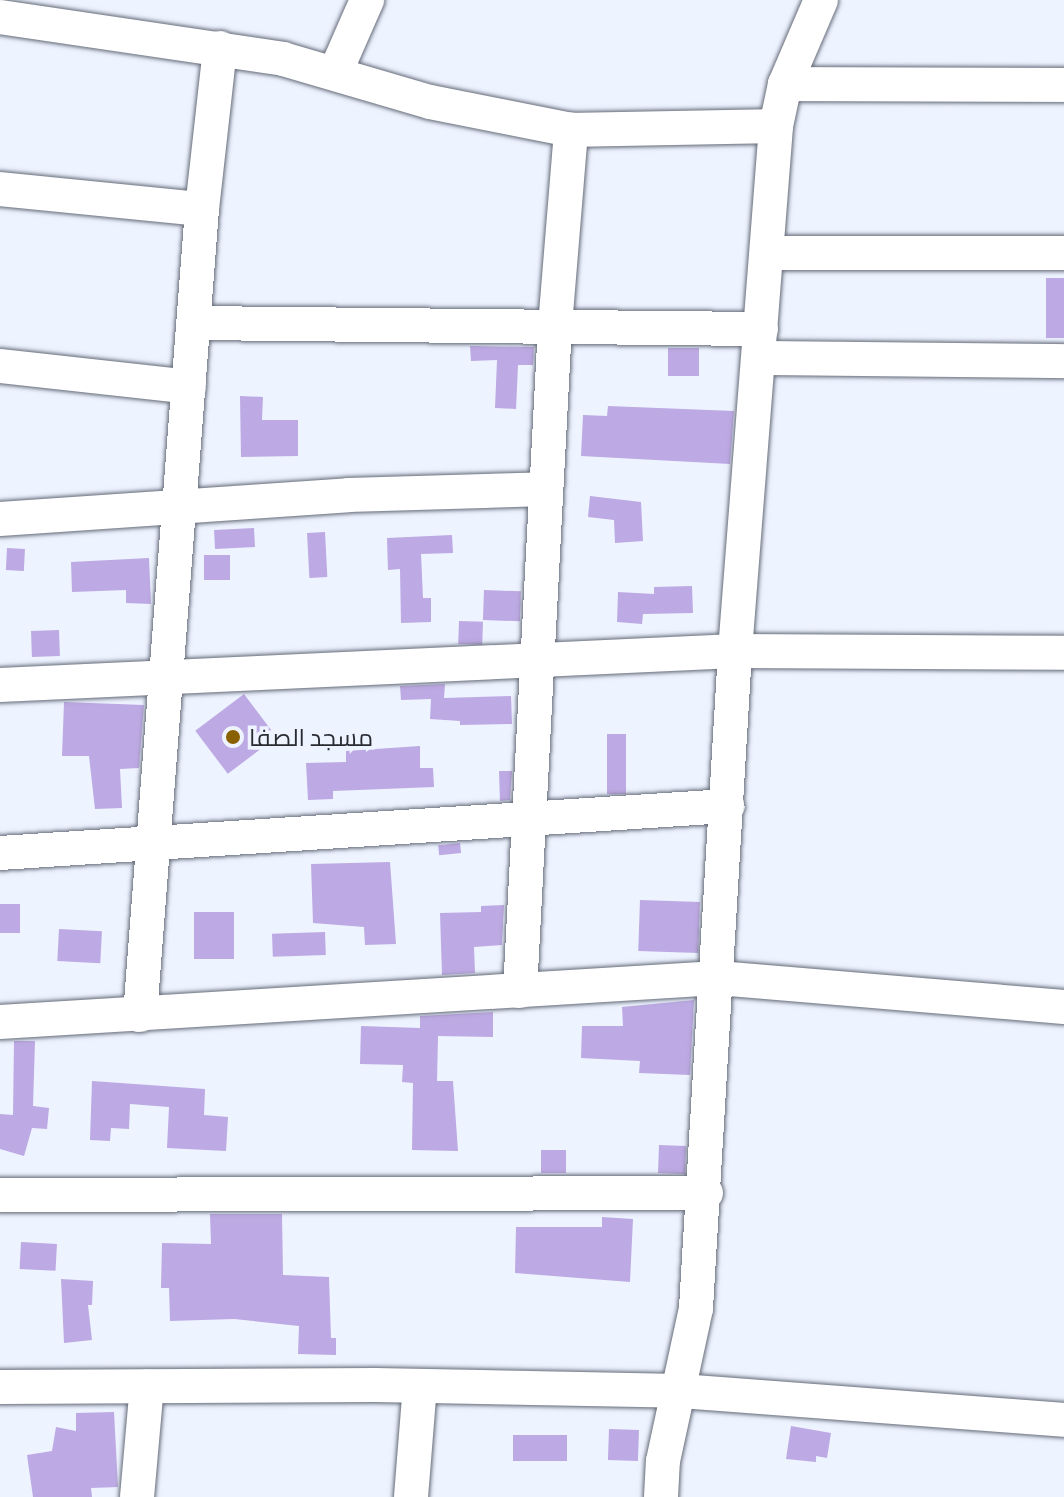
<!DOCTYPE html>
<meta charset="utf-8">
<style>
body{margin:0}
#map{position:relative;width:1064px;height:1497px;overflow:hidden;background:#edf3ff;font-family:Manrope,Cairo,sans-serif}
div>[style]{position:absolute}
.building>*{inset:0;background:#bda9e3;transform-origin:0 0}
.roads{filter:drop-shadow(0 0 2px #656b79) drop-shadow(0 0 2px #656b79)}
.minor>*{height:34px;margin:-17px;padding:0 17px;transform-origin:17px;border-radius:17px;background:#fff}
.dots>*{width:22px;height:22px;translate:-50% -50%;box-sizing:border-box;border:4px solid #edf3ff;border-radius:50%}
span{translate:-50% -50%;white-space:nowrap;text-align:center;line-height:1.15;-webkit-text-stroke:7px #edf3ff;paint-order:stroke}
.poi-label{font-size:24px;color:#282b31}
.left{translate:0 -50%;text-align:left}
</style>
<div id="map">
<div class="building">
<i style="left:1046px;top:278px;width:18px;height:60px"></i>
<i style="clip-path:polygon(470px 346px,534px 347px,533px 365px,518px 365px,516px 409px,495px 408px,497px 360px,471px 361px)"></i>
<i style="left:668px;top:348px;width:31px;height:28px"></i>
<i style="clip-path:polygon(240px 396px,263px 397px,262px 420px,298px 420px,298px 456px,241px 457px)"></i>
<i style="clip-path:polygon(608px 406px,734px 411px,730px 464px,581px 456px,583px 415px,607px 416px)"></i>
<i style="clip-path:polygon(590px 496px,641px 502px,643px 541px,615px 543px,614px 520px,588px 517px)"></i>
<i style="left:254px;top:528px;width:19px;height:40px;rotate:87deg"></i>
<i style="left:325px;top:532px;width:45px;height:18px;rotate:87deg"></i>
<i style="clip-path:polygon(452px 535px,453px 553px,421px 554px,423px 598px,431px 598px,431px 622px,401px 623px,400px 569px,388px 570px,387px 538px)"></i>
<i style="left:7px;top:548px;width:18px;height:22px;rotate:3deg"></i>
<i style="left:230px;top:555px;width:25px;height:26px;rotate:90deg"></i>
<i style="clip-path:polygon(149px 558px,151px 604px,126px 603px,126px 590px,72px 592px,71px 562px)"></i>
<i style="clip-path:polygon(692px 586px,693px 613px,643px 614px,642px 624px,617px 622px,618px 592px,654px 594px,654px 587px)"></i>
<i style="left:484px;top:590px;width:37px;height:30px;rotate:2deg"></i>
<i style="left:459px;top:621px;width:24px;height:23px;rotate:2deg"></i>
<i style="left:59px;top:630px;width:26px;height:28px;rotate:88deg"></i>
<i style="clip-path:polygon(445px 684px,444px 698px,511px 696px,512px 724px,460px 725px,460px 721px,430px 719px,431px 699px,401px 700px,400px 686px)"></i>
<i style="left:244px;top:694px;width:54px;height:61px;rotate:53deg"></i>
<i style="clip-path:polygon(64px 702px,144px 705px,139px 768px,120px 769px,122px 808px,95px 809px,89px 756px,62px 756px)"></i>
<i style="left:607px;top:734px;width:19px;height:60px"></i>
<i style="clip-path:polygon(420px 746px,420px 768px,433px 768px,434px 787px,333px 791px,333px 799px,308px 800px,306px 763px,346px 762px,346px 751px)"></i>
<i style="clip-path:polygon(499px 771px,512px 771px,510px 800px,500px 801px)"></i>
<i style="left:460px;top:843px;width:10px;height:22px;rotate:84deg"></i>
<i style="clip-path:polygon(390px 862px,396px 944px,365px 945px,364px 927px,313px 923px,311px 864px)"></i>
<i style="left:640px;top:900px;width:60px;height:51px;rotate:2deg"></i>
<i style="left:0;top:904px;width:20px;height:29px"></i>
<i style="clip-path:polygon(504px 905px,502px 945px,474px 947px,475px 973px,442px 975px,440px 913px,481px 912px,481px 906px)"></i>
<i style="left:194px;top:912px;width:40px;height:47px"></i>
<i style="left:59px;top:929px;width:43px;height:32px;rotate:3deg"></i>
<i style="left:325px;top:932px;width:23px;height:53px;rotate:88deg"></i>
<i style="clip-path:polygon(694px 1000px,690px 1075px,639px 1073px,640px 1061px,581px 1058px,582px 1026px,623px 1026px,622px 1007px)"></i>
<i style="clip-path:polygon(493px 1012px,493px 1037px,438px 1036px,437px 1081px,453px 1081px,458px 1151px,412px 1150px,413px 1083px,402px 1082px,403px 1065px,360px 1064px,361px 1026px,420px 1028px,420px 1016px)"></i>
<i style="clip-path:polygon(14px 1041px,35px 1041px,33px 1106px,49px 1108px,47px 1129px,32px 1128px,24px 1156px,0 1149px,0 1114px,13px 1115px)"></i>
<i style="clip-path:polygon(92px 1081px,205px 1089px,204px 1115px,228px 1117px,226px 1151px,167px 1148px,169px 1107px,130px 1104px,129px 1129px,111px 1128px,110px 1141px,90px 1140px)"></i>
<i style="left:659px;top:1145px;width:27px;height:28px;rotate:2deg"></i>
<i style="left:541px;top:1150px;width:25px;height:23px"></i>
<i style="clip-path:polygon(210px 1214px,282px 1214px,283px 1275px,329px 1277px,331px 1338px,336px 1338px,336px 1355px,298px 1354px,299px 1326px,234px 1319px,170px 1321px,169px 1288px,161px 1288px,162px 1243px,211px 1244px)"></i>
<i style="clip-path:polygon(602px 1217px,633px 1219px,630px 1282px,515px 1273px,516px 1227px,602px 1227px)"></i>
<i style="left:21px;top:1242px;width:36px;height:27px;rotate:3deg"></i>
<i style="clip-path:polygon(61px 1279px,93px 1281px,92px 1305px,88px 1305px,92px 1340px,64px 1343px)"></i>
<i style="clip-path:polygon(114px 1412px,118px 1487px,91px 1488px,92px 1497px,33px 1497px,27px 1455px,52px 1451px,56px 1427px,76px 1431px,76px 1413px)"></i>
<i style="clip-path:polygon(791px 1426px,831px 1433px,827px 1458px,816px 1456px,816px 1462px,786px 1459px)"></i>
<i style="left:609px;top:1429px;width:30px;height:31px;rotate:2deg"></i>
<i style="left:513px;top:1435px;width:54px;height:26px"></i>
</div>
<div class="roads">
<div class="minor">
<i style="left:0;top:17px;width:286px;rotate:8.4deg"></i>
<i style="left:283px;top:59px;width:153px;rotate:16.3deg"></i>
<i style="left:430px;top:102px;width:144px;rotate:11.2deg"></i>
<i style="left:571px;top:130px;width:205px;rotate:-1.1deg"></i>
<i style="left:335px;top:73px;width:80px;rotate:-66.3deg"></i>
<i style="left:785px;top:84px;width:279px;rotate:0.2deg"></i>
<i style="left:0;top:189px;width:203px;rotate:5.7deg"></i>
<i style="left:768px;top:253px;width:296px"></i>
<i style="left:194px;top:323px;width:567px;rotate:0.61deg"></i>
<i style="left:759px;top:358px;width:305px;rotate:0.6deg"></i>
<i style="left:0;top:366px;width:190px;rotate:6.3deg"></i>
<i style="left:0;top:519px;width:349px;rotate:-3.9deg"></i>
<i style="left:348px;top:495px;width:198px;rotate:-1.7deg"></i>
<i style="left:0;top:685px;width:736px;rotate:-2.65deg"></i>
<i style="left:735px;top:651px;width:329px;rotate:0.3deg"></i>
<i style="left:0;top:853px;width:729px;rotate:-3.7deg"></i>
<i style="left:520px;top:991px;width:666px;rotate:-86.99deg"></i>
<i style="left:555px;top:326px;width:197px;rotate:-85.3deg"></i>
<i style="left:140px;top:1015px;width:808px;rotate:-85.6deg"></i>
<i style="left:202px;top:209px;width:162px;rotate:-83.6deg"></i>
<i style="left:0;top:1022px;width:719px;rotate:-3.51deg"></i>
<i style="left:718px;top:978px;width:347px;rotate:4.8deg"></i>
<i style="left:0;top:1195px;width:706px;rotate:-0.16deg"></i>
<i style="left:0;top:1387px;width:375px;rotate:-0.3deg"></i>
<i style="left:375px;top:1385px;width:306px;rotate:1.1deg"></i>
<i style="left:681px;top:1391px;width:384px;rotate:4.3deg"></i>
<i style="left:137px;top:1497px;width:111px;rotate:-84.9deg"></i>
<i style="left:411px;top:1497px;width:111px;rotate:-85.4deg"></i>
<i style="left:661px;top:1497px;width:36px;rotate:-87deg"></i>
<i style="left:663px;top:1461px;width:157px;rotate:-77.8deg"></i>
<i style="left:696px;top:1308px;width:658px;rotate:-86.6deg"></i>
<i style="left:735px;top:651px;width:527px;rotate:-85.53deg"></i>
<i style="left:776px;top:126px;width:43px;rotate:-77.9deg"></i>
<i style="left:785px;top:84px;width:91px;rotate:-66.8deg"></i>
</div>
</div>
<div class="dots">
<i style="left:233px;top:737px;background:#8a6101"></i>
</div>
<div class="poi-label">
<span class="left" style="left:249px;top:737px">مسجد الصفا</span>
</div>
</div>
